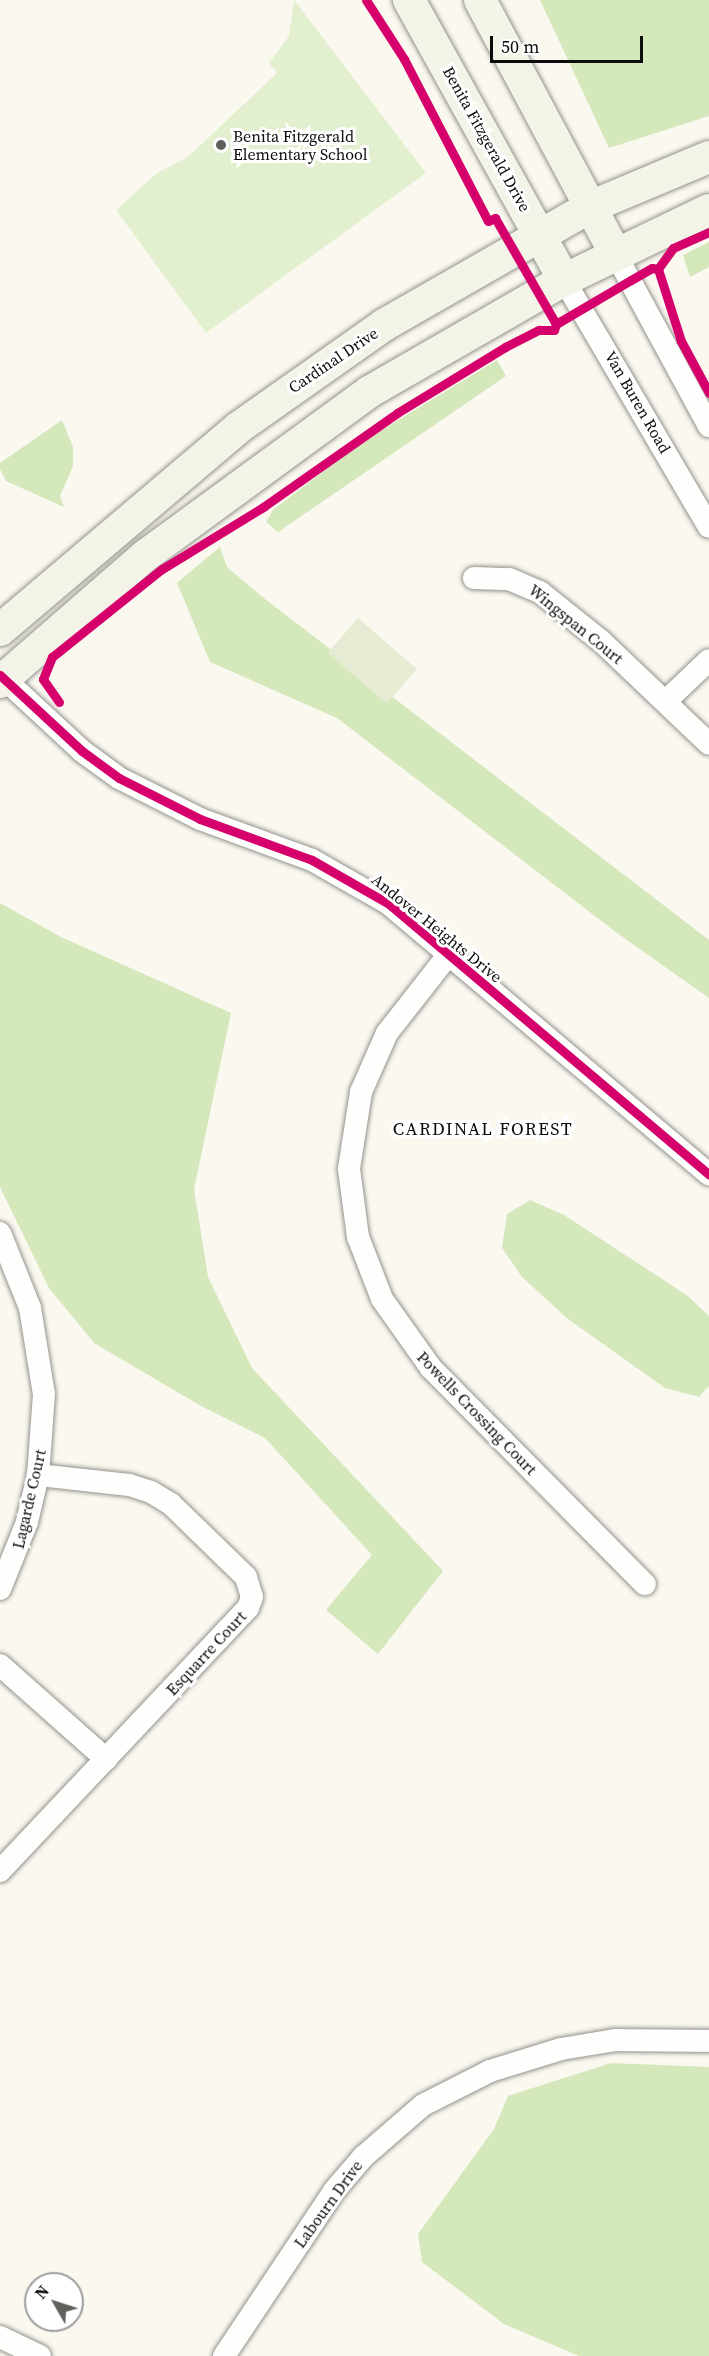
<!DOCTYPE html>
<style>
body{margin:0}
#map{position:relative;width:709px;height:2356px;overflow:hidden;background:#faf8ef;font-family:"Source Serif 4",serif}
div>[style]{position:absolute}
.green>*{inset:0;background:#e3f0cf}
.forest>*{inset:0;background:#d4e8bc}
.cemetery>*{inset:0;background:#e6ebd3;transform-origin:0 0}
.roads{filter:drop-shadow(0 0 2px #93928e) drop-shadow(0 0 2px #93928e)}
.minor>*{height:22px;margin:-11px;padding:0 11px;transform-origin:11px;border-radius:11px;background:#fefefd}
.secondary>*{height:32px;margin:-16px;padding:0 16px;transform-origin:16px;border-radius:16px;background:#f4f3e8}
.cycleway>*{height:9px;margin:-4.5px;padding:0 4.5px;transform-origin:4.5px;border-radius:4.5px;background:#d6006c}
.dots>*{width:16px;height:16px;translate:-50% -50%;box-sizing:border-box;border:3px solid #fff;border-radius:50%}
span{translate:-50% -50%;white-space:nowrap;text-align:center;line-height:1.15;-webkit-text-stroke:6px #fff;paint-order:stroke}
.poi-label{font-size:16px;color:#0c0c0c}
.left{translate:0 -50%;text-align:left}
.street-label{font-size:16px;color:#0c0c0c}
.neighbourhood-label{font-size:18px;color:#0c0c0c;letter-spacing:1.5px}
.north{position:absolute;left:24px;top:2272px;width:60px;height:60px;box-sizing:border-box;background:#fff;border:2px solid #9e9e9e;border-radius:50%;rotate:309deg;font-size:16px;font-weight:700;line-height:24px;text-align:center;color:#0c0c0c}
.north::after{content:'';display:block;margin:auto;width:21px;height:27px;background:#5f5f5b;clip-path:polygon(50% 0,100% 100%,50% 72%,0 100%)}
.scale{position:absolute;left:490px;top:36px;width:153px;height:27px;box-sizing:border-box;border:3px solid #0c0c0c;border-top:0;padding-left:8px;font-size:18px;line-height:21px;white-space:nowrap;color:#0c0c0c;-webkit-text-stroke:4px #fff;paint-order:stroke}
</style>
<div id="map">
<div class="green">
<i style="clip-path:polygon(294px 0,426px 173px,206px 333px,116px 210px,157px 173px,188px 157px,277px 73px,269px 63px,289px 36px)"></i>
</div>
<div class="forest">
<i style="clip-path:polygon(540px 0,709px 0,709px 116px,609px 148px)"></i>
<i style="clip-path:polygon(709px 242px,709px 267px,690px 277px,683px 255px)"></i>
<i style="clip-path:polygon(497px 360px,506px 376px,278px 532px,266px 522px,273px 510px,359px 444px)"></i>
<i style="clip-path:polygon(62px 420px,73px 447px,73px 466px,60px 496px,64px 507px,6px 481px,0 469px,0 463px)"></i>
<i style="clip-path:polygon(220px 547px,227px 567px,265px 599px,709px 940px,709px 998px,617px 933px,337px 718px,210px 662px,177px 583px)"></i>
<i style="clip-path:polygon(0 903px,61px 937px,231px 1013px,194px 1189px,208px 1277px,252px 1368px,443px 1571px,378px 1654px,326px 1610px,372px 1555px,265px 1438px,201px 1406px,94px 1343px,49px 1288px,0 1187px)"></i>
<i style="clip-path:polygon(530px 1200px,564px 1215px,688px 1296px,709px 1316px,709px 1386px,699px 1397px,665px 1388px,568px 1319px,522px 1277px,502px 1248px,507px 1214px)"></i>
<i style="clip-path:polygon(611px 2063px,709px 2067px,709px 2356px,579px 2356px,504px 2324px,422px 2262px,418px 2234px,494px 2129px,508px 2096px)"></i>
</div>
<div class="cemetery">
<i style="left:358px;top:618px;width:78px;height:46px;rotate:41deg"></i>
</div>
<div class="roads">
<div class="minor">
<i style="left:615px;top:253px;width:197px;rotate:61.5deg"></i>
<i style="left:564px;top:280px;width:286px;rotate:59.6deg"></i>
<i style="left:474px;top:578px;width:35px;rotate:2deg"></i>
<i style="left:509px;top:579px;width:34px;rotate:23deg"></i>
<i style="left:540px;top:592px;width:78px;rotate:38.8deg"></i>
<i style="left:601px;top:641px;width:149px;rotate:43.6deg"></i>
<i style="left:0;top:675px;width:112px;rotate:42.8deg"></i>
<i style="left:82px;top:751px;width:46px;rotate:36.1deg"></i>
<i style="left:119px;top:778px;width:91px;rotate:26.8deg"></i>
<i style="left:200px;top:819px;width:119px;rotate:20.1deg"></i>
<i style="left:312px;top:860px;width:89px;rotate:29.7deg"></i>
<i style="left:389px;top:904px;width:419px;rotate:40.2deg"></i>
<i style="left:666px;top:701px;width:59px;rotate:-43.6deg"></i>
<i style="left:449px;top:954px;width:100px;rotate:128.1deg"></i>
<i style="left:387px;top:1033px;width:64px;rotate:113.8deg"></i>
<i style="left:361px;top:1092px;width:78px;rotate:98.9deg"></i>
<i style="left:349px;top:1169px;width:69px;rotate:82.5deg"></i>
<i style="left:358px;top:1237px;width:66px;rotate:68.8deg"></i>
<i style="left:382px;top:1299px;width:85px;rotate:54.6deg"></i>
<i style="left:431px;top:1368px;width:304px;rotate:45.3deg"></i>
<i style="left:0;top:1233px;width:81px;rotate:68.2deg"></i>
<i style="left:30px;top:1308px;width:87px;rotate:80.8deg"></i>
<i style="left:44px;top:1394px;width:81px;rotate:94.2deg"></i>
<i style="left:38px;top:1475px;width:48px;rotate:103.2deg"></i>
<i style="left:27px;top:1522px;width:72px;rotate:111.9deg"></i>
<i style="left:0;top:1665px;width:142px;rotate:41.6deg"></i>
<i style="left:0;top:1871px;width:361px;rotate:-46.7deg"></i>
<i style="left:248px;top:1608px;width:12px;rotate:-70deg"></i>
<i style="left:252px;top:1597px;width:21px;rotate:-107deg"></i>
<i style="left:246px;top:1577px;width:105px;rotate:-135.8deg"></i>
<i style="left:171px;top:1504px;width:23px;rotate:-149deg"></i>
<i style="left:151px;top:1492px;width:23px;rotate:-162deg"></i>
<i style="left:129px;top:1485px;width:92px;rotate:-173.7deg"></i>
<i style="left:0;top:2337px;width:44px;rotate:25.4deg"></i>
<i style="left:224px;top:2356px;width:198px;rotate:-56.3deg"></i>
<i style="left:334px;top:2191px;width:45px;rotate:-49.5deg"></i>
<i style="left:363px;top:2157px;width:79px;rotate:-40.9deg"></i>
<i style="left:423px;top:2105px;width:75px;rotate:-26.9deg"></i>
<i style="left:490px;top:2071px;width:74px;rotate:-17.2deg"></i>
<i style="left:561px;top:2049px;width:56px;rotate:-9.3deg"></i>
<i style="left:616px;top:2040px;width:93px;rotate:0.6deg"></i>
</div>
<div class="secondary">
<i style="left:409px;top:0;width:320px;rotate:61deg"></i>
<i style="left:480px;top:0;width:287px;rotate:61.9deg"></i>
<i style="left:0;top:630px;width:312px;rotate:-40.3deg"></i>
<i style="left:238px;top:428px;width:179px;rotate:-35.2deg"></i>
<i style="left:384px;top:325px;width:237px;rotate:-29.8deg"></i>
<i style="left:590px;top:207px;width:129px;rotate:-22.8deg"></i>
<i style="left:0;top:682px;width:192px;rotate:-41deg"></i>
<i style="left:145px;top:556px;width:278px;rotate:-36.2deg"></i>
<i style="left:369px;top:392px;width:225px;rotate:-29.9deg"></i>
<i style="left:564px;top:280px;width:161px;rotate:-25.8deg"></i>
</div>
</div>
<div class="cycleway">
<i style="left:366px;top:0;width:70px;rotate:57.2deg"></i>
<i style="left:404px;top:59px;width:182px;rotate:62.6deg"></i>
<i style="left:488px;top:221px;width:8px;rotate:-23deg"></i>
<i style="left:495px;top:218px;width:122px;rotate:60.1deg"></i>
<i style="left:709px;top:232px;width:39px;rotate:156deg"></i>
<i style="left:673px;top:248px;width:26px;rotate:126deg"></i>
<i style="left:658px;top:269px;width:76px;rotate:72.3deg"></i>
<i style="left:681px;top:341px;width:59px;rotate:61.7deg"></i>
<i style="left:0;top:675px;width:112px;rotate:42.8deg"></i>
<i style="left:82px;top:751px;width:46px;rotate:36.1deg"></i>
<i style="left:119px;top:778px;width:91px;rotate:26.8deg"></i>
<i style="left:200px;top:819px;width:119px;rotate:20.1deg"></i>
<i style="left:312px;top:860px;width:89px;rotate:29.7deg"></i>
<i style="left:389px;top:904px;width:419px;rotate:40.2deg"></i>
<i style="left:59px;top:702px;width:28px;rotate:-125deg"></i>
<i style="left:43px;top:679px;width:24px;rotate:-68deg"></i>
<i style="left:52px;top:657px;width:141px;rotate:-38.7deg"></i>
<i style="left:162px;top:569px;width:119px;rotate:-31.5deg"></i>
<i style="left:263px;top:507px;width:164px;rotate:-35deg"></i>
<i style="left:397px;top:413px;width:127px;rotate:-31.4deg"></i>
<i style="left:505px;top:347px;width:38px;rotate:-27deg"></i>
<i style="left:539px;top:330px;width:15px"></i>
<i style="left:554px;top:330px;width:6px;rotate:-72deg"></i>
<i style="left:556px;top:324px;width:87px;rotate:-30.4deg"></i>
<i style="left:631px;top:280px;width:24px;rotate:-30deg"></i>
<i style="left:652px;top:268px;width:6px;rotate:9deg"></i>
</div>
<div class="dots">
<i style="left:221px;top:145px;background:#5f5f5b"></i>
</div>
<div class="poi-label">
<span class="left" style="left:233px;top:145px">Benita Fitzgerald<br>Elementary School</span>
</div>
<div class="street-label">
<span style="left:487px;top:139px;rotate:61deg">Benita Fitzgerald Drive</span>
<span style="left:333px;top:360px;rotate:-34deg">Cardinal Drive</span>
<span style="left:638px;top:402px;rotate:60deg">Van Buren Road</span>
<span style="left:576px;top:624px;rotate:39deg">Wingspan Court</span>
<span style="left:437px;top:928px;rotate:39deg">Andover Heights Drive</span>
<span style="left:477px;top:1413px;rotate:46deg">Powells Crossing Court</span>
<span style="left:29px;top:1499px;rotate:-77deg">Lagarde Court</span>
<span style="left:206px;top:1653px;rotate:-47deg">Esquarre Court</span>
<span style="left:328px;top:2204px;rotate:-54deg">Labourn Drive</span>
</div>
<div class="neighbourhood-label">
<span style="left:483px;top:1129px">CARDINAL FOREST</span>
</div>
<div class="north">N</div>
<div class="scale">50 m</div>
</div>
